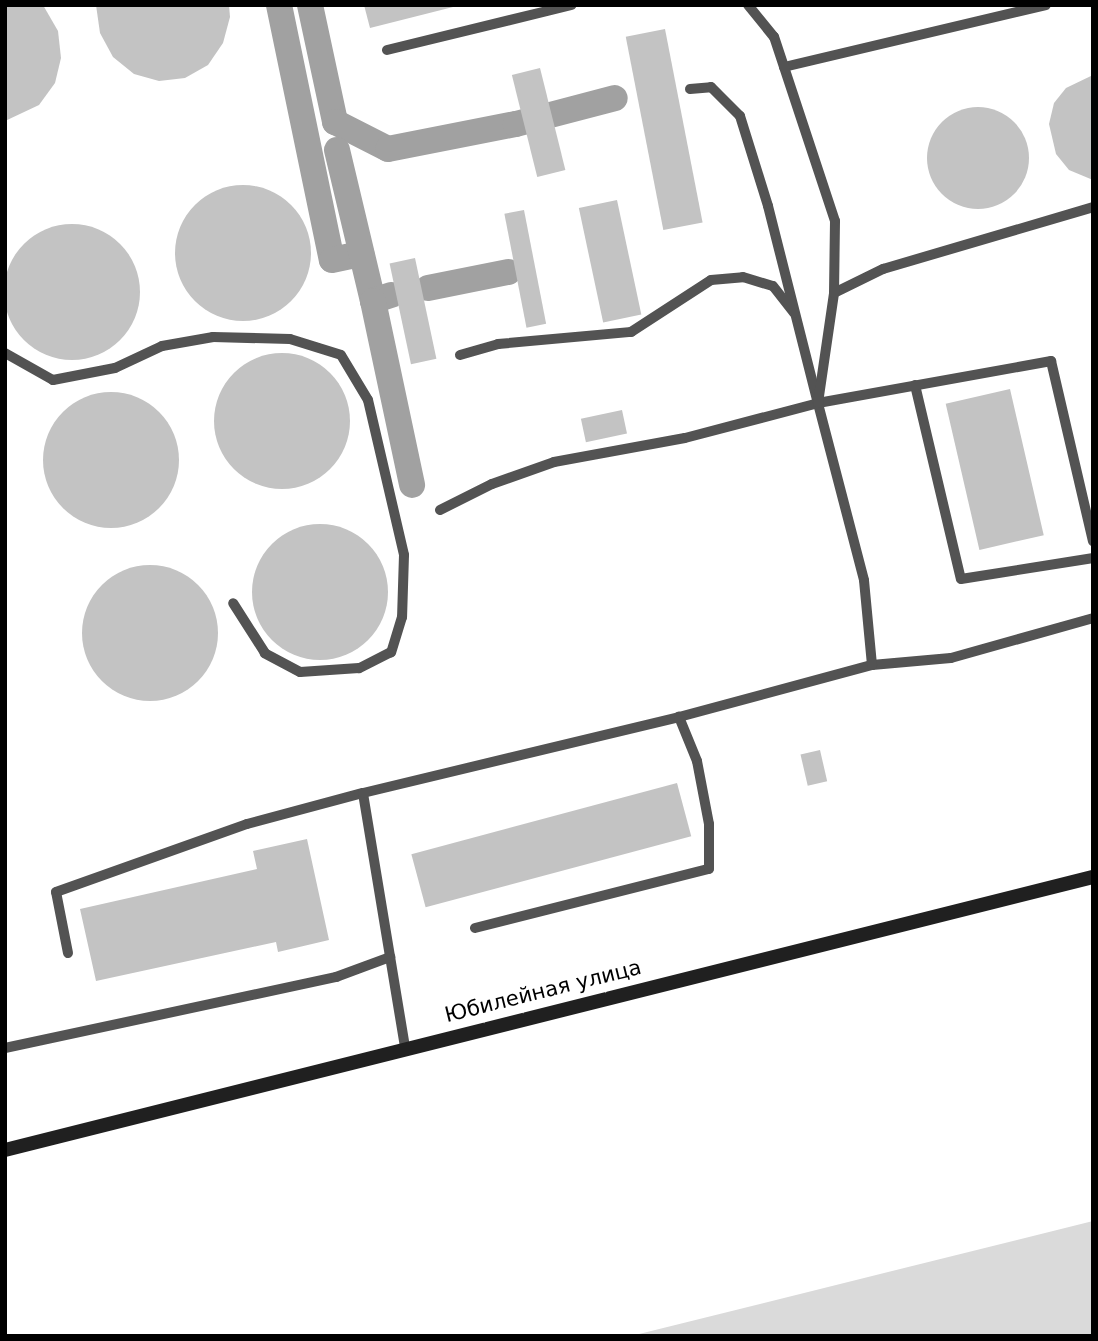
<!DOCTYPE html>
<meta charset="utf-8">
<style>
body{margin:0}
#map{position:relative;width:1098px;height:1341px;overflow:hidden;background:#fff;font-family:"DejaVu Sans",sans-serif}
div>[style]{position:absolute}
.green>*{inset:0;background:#dadada}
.canal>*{height:26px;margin:-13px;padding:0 13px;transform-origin:13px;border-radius:13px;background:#a1a1a1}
.building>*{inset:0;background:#c3c3c3;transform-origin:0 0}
.round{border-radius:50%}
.service>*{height:10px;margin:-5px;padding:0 5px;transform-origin:5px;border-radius:5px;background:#535353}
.secondary>*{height:14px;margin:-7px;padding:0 7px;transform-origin:7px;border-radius:7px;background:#202020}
span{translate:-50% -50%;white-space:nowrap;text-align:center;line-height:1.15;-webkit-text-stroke:7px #fff;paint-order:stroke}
.street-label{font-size:21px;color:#000}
.frame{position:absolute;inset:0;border:7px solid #000;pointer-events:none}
</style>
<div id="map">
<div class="green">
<i style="clip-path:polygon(1093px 1221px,1093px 1336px,631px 1336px)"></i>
</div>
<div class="canal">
<i style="left:279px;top:5px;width:260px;rotate:78.3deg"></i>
<i style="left:332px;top:260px;width:30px;rotate:-12deg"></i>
<i style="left:310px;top:5px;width:120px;rotate:77.9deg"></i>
<i style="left:335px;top:122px;width:59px;rotate:27deg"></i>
<i style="left:388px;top:149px;width:130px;rotate:-11.1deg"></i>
<i style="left:516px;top:124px;width:102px;rotate:-14.7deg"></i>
<i style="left:337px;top:150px;width:155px;rotate:76.6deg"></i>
<i style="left:428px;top:288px;width:82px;rotate:-11.3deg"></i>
<i style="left:391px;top:295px;width:19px;rotate:162deg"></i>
<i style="left:373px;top:301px;width:188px;rotate:78deg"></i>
</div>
<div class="building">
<i style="clip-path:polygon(5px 5px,43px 5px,58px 31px,61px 58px,55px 83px,39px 105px,5px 121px)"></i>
<i style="clip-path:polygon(96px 5px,229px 5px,230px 17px,223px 43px,208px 65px,185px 78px,159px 81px,134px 74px,113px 57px,100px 33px)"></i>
<i style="clip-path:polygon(364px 5px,457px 5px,457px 6px,370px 28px)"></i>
<i style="left:665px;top:29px;width:197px;height:40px;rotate:79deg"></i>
<i style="left:540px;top:68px;width:105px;height:29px;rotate:76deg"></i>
<i style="clip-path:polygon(1093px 75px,1093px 180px,1069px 170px,1056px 154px,1049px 124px,1054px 103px,1066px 88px)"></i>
<i class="round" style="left:927px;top:107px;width:102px;height:102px"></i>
<i class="round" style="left:175px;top:185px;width:136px;height:136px"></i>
<i style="left:617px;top:200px;width:117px;height:39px;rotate:78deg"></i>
<i style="left:524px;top:210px;width:116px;height:20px;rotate:79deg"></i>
<i class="round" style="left:4px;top:224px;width:136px;height:136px"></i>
<i style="left:415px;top:258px;width:103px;height:26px;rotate:78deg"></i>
<i class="round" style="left:214px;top:353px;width:136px;height:136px"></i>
<i style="left:1010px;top:389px;width:150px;height:66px;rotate:77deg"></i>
<i class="round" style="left:43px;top:392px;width:136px;height:136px"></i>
<i style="left:622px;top:410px;width:24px;height:42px;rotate:78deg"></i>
<i class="round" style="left:252px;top:524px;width:136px;height:136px"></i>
<i class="round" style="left:82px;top:565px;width:136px;height:136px"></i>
<i style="left:820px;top:750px;width:32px;height:20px;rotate:77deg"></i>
<i style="left:677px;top:783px;width:55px;height:275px;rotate:75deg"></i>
<i style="clip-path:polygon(307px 839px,329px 940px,278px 952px,276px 942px,96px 981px,80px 909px,257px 869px,253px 851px)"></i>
</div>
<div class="service">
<i style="left:387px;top:50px;width:190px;rotate:-13.7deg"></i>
<i style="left:784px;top:67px;width:269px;rotate:-13.3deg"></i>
<i style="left:690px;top:89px;width:21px;rotate:-5deg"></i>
<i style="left:711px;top:87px;width:41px;rotate:45deg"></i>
<i style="left:740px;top:116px;width:94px;rotate:72.7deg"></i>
<i style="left:768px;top:206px;width:199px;rotate:75.8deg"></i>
<i style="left:834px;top:293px;width:55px;rotate:-26.1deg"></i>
<i style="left:883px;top:269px;width:219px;rotate:-16.4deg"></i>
<i style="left:5px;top:353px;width:55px;rotate:29.4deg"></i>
<i style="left:53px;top:380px;width:63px;rotate:-11deg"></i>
<i style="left:115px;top:368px;width:52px;rotate:-25.1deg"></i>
<i style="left:162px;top:346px;width:52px;rotate:-10deg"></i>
<i style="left:213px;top:337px;width:77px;rotate:1.5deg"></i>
<i style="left:290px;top:339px;width:53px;rotate:17.4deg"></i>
<i style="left:341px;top:355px;width:52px;rotate:59deg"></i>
<i style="left:368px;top:400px;width:159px;rotate:76.9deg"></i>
<i style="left:404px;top:555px;width:62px;rotate:91.8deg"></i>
<i style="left:402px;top:617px;width:37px;rotate:107deg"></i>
<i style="left:391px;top:652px;width:36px;rotate:153deg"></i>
<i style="left:359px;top:668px;width:59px;rotate:176.1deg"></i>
<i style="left:300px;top:672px;width:40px;rotate:-152deg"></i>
<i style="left:265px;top:653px;width:59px;rotate:-122.6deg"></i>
<i style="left:460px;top:355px;width:40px;rotate:-16deg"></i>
<i style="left:498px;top:344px;width:134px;rotate:-5.2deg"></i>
<i style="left:631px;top:332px;width:95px;rotate:-33deg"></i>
<i style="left:711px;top:280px;width:32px;rotate:-5deg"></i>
<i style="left:743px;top:277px;width:31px;rotate:17deg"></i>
<i style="left:773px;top:286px;width:34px;rotate:52deg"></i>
<i style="left:915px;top:385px;width:199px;rotate:76.7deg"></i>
<i style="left:961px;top:579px;width:134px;rotate:-9deg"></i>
<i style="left:440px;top:510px;width:58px;rotate:-26.6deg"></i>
<i style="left:492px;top:484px;width:66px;rotate:-19.5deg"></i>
<i style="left:554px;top:462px;width:133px;rotate:-10.4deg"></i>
<i style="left:685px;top:438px;width:138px;rotate:-14.7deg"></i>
<i style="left:818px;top:403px;width:237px;rotate:-10.2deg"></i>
<i style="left:1051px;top:361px;width:185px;rotate:76.9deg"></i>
<i style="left:872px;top:665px;width:79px;rotate:-5.1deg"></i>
<i style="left:951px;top:658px;width:148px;rotate:-15.7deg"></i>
<i style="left:475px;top:928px;width:241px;rotate:-14.2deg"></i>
<i style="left:709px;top:869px;width:45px;rotate:-90deg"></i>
<i style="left:709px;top:824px;width:64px;rotate:-100.8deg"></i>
<i style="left:697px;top:761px;width:48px;rotate:-112.2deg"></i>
<i style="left:68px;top:953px;width:62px;rotate:-101.1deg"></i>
<i style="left:56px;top:892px;width:203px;rotate:-19.6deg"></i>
<i style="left:247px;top:824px;width:120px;rotate:-15deg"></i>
<i style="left:405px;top:1047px;width:257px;rotate:-99.4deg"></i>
<i style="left:363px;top:793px;width:325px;rotate:-13.5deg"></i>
<i style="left:679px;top:717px;width:200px;rotate:-15.1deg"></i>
<i style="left:872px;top:665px;width:85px;rotate:-95.4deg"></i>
<i style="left:864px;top:580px;width:183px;rotate:-104.6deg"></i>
<i style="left:818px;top:403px;width:111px;rotate:-81.7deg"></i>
<i style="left:834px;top:293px;width:72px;rotate:-89.2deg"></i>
<i style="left:835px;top:221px;width:194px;rotate:-108.3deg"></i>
<i style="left:774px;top:37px;width:41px;rotate:-129.1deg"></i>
<i style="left:5px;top:1048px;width:339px;rotate:-12.1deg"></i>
<i style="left:336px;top:977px;width:58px;rotate:-20.3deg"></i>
</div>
<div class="secondary">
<i style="left:5px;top:1150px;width:1122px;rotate:-14.09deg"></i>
</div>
<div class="street-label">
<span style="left:543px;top:991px;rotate:-14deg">Юбилейная улица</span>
</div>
<div class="frame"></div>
</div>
